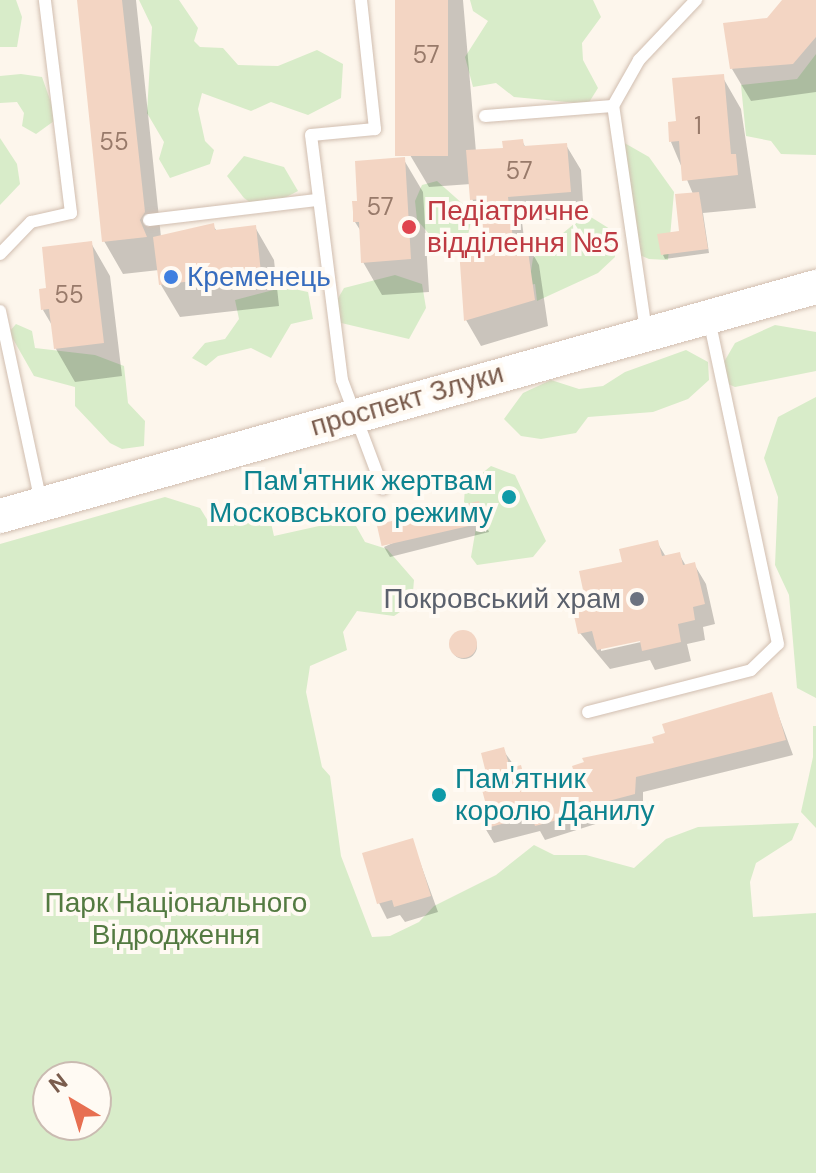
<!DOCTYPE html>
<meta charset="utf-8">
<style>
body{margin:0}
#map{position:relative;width:816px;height:1173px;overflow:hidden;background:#fdf6ec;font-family:"DM Sans",sans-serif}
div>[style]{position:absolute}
.green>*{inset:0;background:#d8ecc9}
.shadow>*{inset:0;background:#0003}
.round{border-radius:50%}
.building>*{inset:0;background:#f3d5c3;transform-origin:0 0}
.roads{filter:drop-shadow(0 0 2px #d1beb0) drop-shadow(0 0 2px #d1beb0)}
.service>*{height:12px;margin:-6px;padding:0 6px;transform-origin:6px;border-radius:6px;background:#fff}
.secondary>*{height:34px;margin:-17px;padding:0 17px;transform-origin:17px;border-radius:17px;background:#fff}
.dots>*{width:22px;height:22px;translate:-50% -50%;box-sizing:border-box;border:4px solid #fffaf3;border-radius:50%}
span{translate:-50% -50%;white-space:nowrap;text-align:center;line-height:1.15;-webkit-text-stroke:8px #fffaf3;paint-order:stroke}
.number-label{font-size:24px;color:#987a6a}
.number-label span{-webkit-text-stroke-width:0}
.health-label{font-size:28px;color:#be3a42}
.left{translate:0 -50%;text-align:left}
.shop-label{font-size:28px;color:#366cbe}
.street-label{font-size:28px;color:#7a5c4d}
.culture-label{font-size:28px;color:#0d838f}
.right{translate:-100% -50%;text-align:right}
.worship-label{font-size:28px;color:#5b616d}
.park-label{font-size:28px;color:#537a41}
.north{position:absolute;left:32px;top:1061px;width:80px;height:80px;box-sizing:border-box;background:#fffaf3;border:2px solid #cabbb1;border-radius:50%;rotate:322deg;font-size:22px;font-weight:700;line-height:32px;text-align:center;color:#7a5c4d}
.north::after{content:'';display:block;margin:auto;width:28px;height:36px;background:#e76f51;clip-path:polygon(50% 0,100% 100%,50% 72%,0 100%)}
</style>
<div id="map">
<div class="green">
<i style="clip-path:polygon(0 0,16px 0,22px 17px,17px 47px,0 47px)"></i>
<i style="clip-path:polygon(139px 0,179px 0,198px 28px,194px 41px,200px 47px,223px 48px,238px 65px,278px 66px,317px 50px,343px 64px,341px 98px,308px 115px,271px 102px,251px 111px,202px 93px,198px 109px,205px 141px,214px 150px,210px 164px,170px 178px,159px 159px,164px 142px,147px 113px,152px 27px)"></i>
<i style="clip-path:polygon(470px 0,593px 0,601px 17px,582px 43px,583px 60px,598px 88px,588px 104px,514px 97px,496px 83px,473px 87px,465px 57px,488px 21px,473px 11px)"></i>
<i style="clip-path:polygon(816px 54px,816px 155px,781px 154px,771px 141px,746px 136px,741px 85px,797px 79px)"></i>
<i style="clip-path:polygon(21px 74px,42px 77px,54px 111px,54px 121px,36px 134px,22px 126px,24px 113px,17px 102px,0 103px,0 76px)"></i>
<i style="clip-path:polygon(0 138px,17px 164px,20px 184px,0 205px)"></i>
<i style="clip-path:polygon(621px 141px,649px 157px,674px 192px,668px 260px,649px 259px,628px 250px,616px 169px)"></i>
<i style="clip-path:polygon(244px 156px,284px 167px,298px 191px,261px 210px,244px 198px,227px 176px)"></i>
<i style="clip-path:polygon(437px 181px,473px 213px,468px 235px,430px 235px,417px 220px,415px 201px,422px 185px)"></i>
<i style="clip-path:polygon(586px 214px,610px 229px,615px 257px,598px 273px,537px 301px,535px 284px,481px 295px,531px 271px,533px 258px)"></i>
<i style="clip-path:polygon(395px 275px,422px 284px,426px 308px,409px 339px,337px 322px,333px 307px,344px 288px)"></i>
<i style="clip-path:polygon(285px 287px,308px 292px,313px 319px,291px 324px,271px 358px,251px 348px,218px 356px,206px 366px,192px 358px,205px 343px,225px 339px,239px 319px,235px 300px)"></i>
<i style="clip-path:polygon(16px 324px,32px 331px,35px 348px,95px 355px,124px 366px,128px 403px,145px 421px,144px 446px,122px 449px,110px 443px,75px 406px,75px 387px,34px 376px,9px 332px)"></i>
<i style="clip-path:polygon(775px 325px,816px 332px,816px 371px,735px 387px,723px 382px,724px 362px,735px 343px)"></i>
<i style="clip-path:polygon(686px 350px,708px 362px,709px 380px,688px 399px,653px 412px,588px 417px,576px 433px,541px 439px,521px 436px,504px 419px,523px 393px,551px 380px,579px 389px,603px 386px,625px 372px)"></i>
<i style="clip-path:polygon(816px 397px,816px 698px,797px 688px,789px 595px,775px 565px,778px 497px,764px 458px,778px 417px)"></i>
<i style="clip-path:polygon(491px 466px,515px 475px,546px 541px,533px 557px,477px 565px,471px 557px,478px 516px,464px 502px,465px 487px)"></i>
<i style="clip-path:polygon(evenodd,165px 497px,200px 508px,208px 521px,267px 505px,274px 536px,337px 522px,356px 526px,365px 542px,387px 549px,414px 580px,412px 604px,394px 616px,357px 611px,343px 632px,347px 650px,310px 666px,306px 692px,322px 767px,330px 776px,341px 856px,372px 937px,390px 936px,419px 922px,434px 906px,496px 875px,534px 845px,554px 855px,586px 855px,634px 868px,666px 839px,698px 827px,799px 823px,792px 840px,756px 863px,750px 882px,753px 917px,816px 913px,816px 1173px,0 1173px,0 544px,165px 497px,48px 1077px,96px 1077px,96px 1125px,48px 1125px,48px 1077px)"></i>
<i style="clip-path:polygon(813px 726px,816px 726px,816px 828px,801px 812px,813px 757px)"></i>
</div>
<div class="shadow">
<i style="clip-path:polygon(79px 0,136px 0,161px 237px,213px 226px,217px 231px,255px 227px,274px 260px,279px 306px,180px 317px,161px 285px,159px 270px,123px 274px,104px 241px)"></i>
<i style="clip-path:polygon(397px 0,463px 0,476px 152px,505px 150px,522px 141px,526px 148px,566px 145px,581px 170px,584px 217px,522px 222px,524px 238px,539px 265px,548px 326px,481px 346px,466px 320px,461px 251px,485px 249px,484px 220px,472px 199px,471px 184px,429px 187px,410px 155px)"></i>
<i style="clip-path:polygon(785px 0,816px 0,816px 92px,751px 101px,732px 69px)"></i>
<i style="clip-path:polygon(722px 76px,741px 109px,756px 208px,703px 213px,709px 253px,665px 259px,663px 255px,682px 232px,693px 194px,671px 142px,678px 122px)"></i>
<i style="clip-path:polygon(404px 160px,423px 192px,429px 292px,382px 295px,363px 262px,362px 233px,355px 222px)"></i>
<i style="clip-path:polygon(91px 243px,110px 276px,122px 376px,75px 382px,56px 349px,53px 327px,43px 310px,49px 290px)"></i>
<i style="clip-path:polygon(478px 504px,489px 532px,390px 557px,384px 547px)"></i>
<i style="clip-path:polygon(evenodd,657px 542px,666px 557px,679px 554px,686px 566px,694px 564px,706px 584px,715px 624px,703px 627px,705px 640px,687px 644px,691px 661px,655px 670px,650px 660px,610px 669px,580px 633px,585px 591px,657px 542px,649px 636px,650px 640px,601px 651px,601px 647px,649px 636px)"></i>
<i class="round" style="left:451px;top:633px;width:26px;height:26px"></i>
<i style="clip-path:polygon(771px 695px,793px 755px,643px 792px,643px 809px,545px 840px,540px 831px,494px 843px,485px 828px,488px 774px,503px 750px,531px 789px,577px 777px)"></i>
<i style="clip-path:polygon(412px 840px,438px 912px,405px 922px,400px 915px,387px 919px,379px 903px)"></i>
</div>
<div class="building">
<i style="clip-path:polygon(77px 0,122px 0,145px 212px,140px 220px,147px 237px,102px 242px)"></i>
<i style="left:395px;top:0;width:53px;height:156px"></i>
<i style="clip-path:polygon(782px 0,816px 0,816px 37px,793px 64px,730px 69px,723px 23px,767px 18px)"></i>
<i style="clip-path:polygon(724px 74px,731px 154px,736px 154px,738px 175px,682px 181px,679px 141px,669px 142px,668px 122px,676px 121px,672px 78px)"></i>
<i style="clip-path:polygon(523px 139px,524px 146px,567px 143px,571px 192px,508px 197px,513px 239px,526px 237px,535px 300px,464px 321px,459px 249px,483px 247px,484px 242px,481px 199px,470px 200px,466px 150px,503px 148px,502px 141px)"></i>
<i style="clip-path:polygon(405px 157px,411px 259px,361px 263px,359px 222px,353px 222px,353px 212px,352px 201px,357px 201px,355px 161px)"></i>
<i style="clip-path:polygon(699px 192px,708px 249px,661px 255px,657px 234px,679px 231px,675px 194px)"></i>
<i style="clip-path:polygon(214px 223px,215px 230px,256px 225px,261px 273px,159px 285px,153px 237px)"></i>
<i style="clip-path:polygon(92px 241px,104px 343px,54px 349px,49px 309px,41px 310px,39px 289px,46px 288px,42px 247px)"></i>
<i style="left:479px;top:501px;width:22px;height:105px;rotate:77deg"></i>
<i style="clip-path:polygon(658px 540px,662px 556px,680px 552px,683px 565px,695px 562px,705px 604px,693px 607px,695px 620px,678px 624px,681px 642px,642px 651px,640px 641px,597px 650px,592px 631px,578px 634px,569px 593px,583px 590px,579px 571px,622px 562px,619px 549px)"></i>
<i class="round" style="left:449px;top:630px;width:28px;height:28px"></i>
<i style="clip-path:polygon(772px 692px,786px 740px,636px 777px,635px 794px,586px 807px,587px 812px,535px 826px,532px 816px,483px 829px,476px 803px,485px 801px,478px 775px,486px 773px,481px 753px,504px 747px,510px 768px,521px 765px,527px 788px,575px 775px,572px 766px,584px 762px,582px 758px,654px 743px,652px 737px,665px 733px,662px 724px)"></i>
<i style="clip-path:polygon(413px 838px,431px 896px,394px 907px,392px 900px,377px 904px,362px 853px)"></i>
</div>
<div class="roads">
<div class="service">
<i style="left:361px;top:0;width:130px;rotate:83.8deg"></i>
<i style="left:375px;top:129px;width:64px;rotate:174.6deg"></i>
<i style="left:311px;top:135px;width:247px;rotate:82.8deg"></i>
<i style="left:342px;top:380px;width:116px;rotate:69.4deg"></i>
<i style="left:485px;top:116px;width:128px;rotate:-4.5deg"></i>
<i style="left:149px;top:220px;width:169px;rotate:-6.8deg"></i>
<i style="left:0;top:254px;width:45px;rotate:-45.9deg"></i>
<i style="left:31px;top:222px;width:41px;rotate:-12.7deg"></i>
<i style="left:71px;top:213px;width:215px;rotate:-97deg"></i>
<i style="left:0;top:311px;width:196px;rotate:77.9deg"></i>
<i style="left:646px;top:331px;width:227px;rotate:-98.3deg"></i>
<i style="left:613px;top:106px;width:53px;rotate:-60.5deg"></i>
<i style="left:639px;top:60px;width:83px;rotate:-46.5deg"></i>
<i style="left:588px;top:712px;width:168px;rotate:-14.4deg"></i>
<i style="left:751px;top:670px;width:37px;rotate:-44deg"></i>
<i style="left:778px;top:644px;width:331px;rotate:-102deg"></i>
</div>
<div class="secondary">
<i style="left:0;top:516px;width:848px;rotate:-15.68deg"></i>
</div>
</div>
<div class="dots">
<i style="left:409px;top:227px;background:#e0444e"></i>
<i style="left:171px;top:277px;background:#3f7fe0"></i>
<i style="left:509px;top:497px;background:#0f9aa8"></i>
<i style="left:637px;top:599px;background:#6b7280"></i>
<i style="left:439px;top:795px;background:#0f9aa8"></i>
</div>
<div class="number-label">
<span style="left:426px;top:55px">57</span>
<span style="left:698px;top:126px">1</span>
<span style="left:114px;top:142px">55</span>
<span style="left:519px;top:171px">57</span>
<span style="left:380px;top:207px">57</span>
<span style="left:69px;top:295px">55</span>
</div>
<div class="health-label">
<span class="left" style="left:427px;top:227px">Педіатричне<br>відділення №5</span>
</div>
<div class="shop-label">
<span class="left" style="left:187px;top:277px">Кременець</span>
</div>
<div class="street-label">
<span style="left:407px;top:400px;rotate:-16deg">проспект Злуки</span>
</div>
<div class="culture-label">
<span class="right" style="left:493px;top:497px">Пам'ятник жертвам<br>Московського режиму</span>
<span class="left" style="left:455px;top:795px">Пам'ятник<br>королю Данилу</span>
</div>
<div class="worship-label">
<span class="right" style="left:621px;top:599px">Покровський храм</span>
</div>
<div class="park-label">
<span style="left:176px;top:919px">Парк Національного<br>Відродження</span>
</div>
<div class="north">N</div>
</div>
